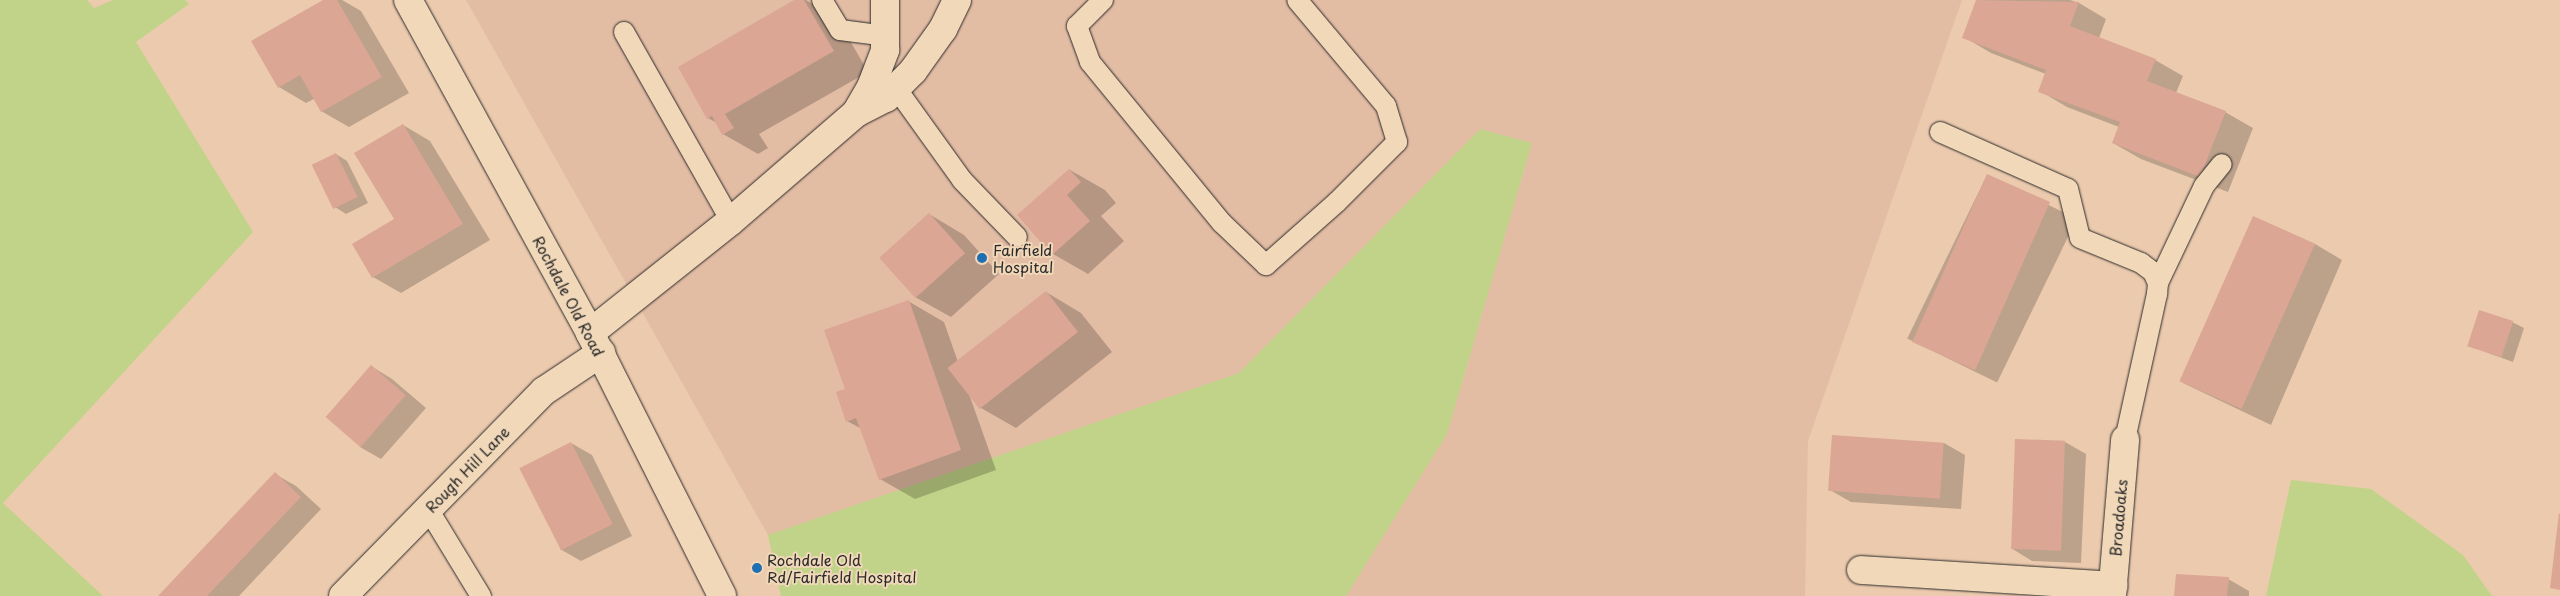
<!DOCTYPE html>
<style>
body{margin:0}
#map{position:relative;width:2560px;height:596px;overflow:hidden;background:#eccaae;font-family:"Playpen Sans",sans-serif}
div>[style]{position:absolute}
.built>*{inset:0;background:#e3bca4}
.green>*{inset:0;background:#c1d388}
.shadow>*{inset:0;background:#0003;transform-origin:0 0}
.building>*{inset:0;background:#dba694;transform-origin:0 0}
.roads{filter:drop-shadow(0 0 1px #2b2b2b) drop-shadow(0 0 1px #2b2b2b)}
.lane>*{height:20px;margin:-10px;padding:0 10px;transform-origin:10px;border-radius:10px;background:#f1d8b9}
.street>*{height:28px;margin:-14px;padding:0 14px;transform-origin:14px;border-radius:14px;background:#f1d8b9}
.secondary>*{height:28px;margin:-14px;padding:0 14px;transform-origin:14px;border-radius:14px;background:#f1d8b9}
.dots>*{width:14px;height:14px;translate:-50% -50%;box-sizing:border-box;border:2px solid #f1d8b9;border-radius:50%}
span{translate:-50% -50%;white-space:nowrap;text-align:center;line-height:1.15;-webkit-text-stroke:4px #f1d8b9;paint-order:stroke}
.poi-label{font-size:15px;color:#2b2b2b}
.left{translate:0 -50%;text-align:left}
.street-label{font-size:15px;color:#2b2b2b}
</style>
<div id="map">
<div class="built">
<i style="clip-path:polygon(466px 0,1962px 0,1808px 441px,1805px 596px,1346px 596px,1447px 434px,1532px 143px,1480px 129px,1239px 373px,768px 535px)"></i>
</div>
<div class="green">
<i style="clip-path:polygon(0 0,87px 0,94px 8px,113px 0,185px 0,189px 4px,136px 42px,253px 232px,3px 503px,103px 596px,0 596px)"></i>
<i style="clip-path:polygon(1480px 129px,1532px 143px,1447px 434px,1346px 596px,781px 596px,768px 535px,1239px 373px)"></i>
<i style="clip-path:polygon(2291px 480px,2371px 489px,2463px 555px,2492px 596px,2266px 596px)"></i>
</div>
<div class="shadow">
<i style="clip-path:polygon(326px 0,342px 0,361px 11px,409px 93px,349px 127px,321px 111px,314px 99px,306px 103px,279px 87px)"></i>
<i style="clip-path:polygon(797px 0,806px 0,837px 18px,868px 72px,759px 134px,768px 148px,758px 154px,723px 134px,717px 123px,708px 118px)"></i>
<i style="clip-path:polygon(1978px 0,2070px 0,2079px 3px,2106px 19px,2099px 38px,2155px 60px,2183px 76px,2176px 93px,2225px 112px,2253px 128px,2228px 192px,2141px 159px,2113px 143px,2119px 127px,2067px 107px,2040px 91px,2046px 74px,1991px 53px,1964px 37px)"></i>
<i style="clip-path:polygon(403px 125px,430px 141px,490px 240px,401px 293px,373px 277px,395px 220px)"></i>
<i style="clip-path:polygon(336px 154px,347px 161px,368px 203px,346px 214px,335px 207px)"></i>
<i style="clip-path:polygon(1070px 170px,1105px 190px,1116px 203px,1101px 216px,1124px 241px,1088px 274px,1053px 254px)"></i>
<i style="left:1987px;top:175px;width:100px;height:182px;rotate:26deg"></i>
<i style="clip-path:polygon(929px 214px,964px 235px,999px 274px,951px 317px,915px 297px)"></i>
<i style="clip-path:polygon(2254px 218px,2315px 244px,2342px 260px,2271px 425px,2183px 383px)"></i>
<i style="clip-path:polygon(1046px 292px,1081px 313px,1112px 352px,1016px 428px,981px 408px,969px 394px,996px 470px,915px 499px,880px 479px,862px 429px,847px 421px,846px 389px,908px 301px,944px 322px,958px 362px)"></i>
<i style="clip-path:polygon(2512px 322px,2524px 328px,2513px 362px,2469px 346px)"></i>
<i style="clip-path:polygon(371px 366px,392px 379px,426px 408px,381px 459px,360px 447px)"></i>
<i style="clip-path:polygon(2065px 442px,2086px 454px,2081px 563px,2032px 561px,2011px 548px)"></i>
<i style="clip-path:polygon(571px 443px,592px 455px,632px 536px,581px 561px,560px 549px)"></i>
<i style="clip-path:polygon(1944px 443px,1965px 455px,1961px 509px,1851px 502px,1830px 490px)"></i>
<i style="clip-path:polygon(275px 474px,296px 486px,321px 509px,239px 596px,160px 596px)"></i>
<i style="clip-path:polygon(2228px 579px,2249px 591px,2249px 596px,2175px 596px)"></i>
</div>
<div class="building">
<i style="clip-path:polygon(323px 0,337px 0,382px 77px,321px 112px,300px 75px,278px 88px,251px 41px)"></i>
<i style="clip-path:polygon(794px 0,804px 0,834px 51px,725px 114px,734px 128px,722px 135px,712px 116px,707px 119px,678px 67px)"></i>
<i style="clip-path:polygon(1976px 0,2079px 2px,2070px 26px,2156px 59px,2147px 81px,2226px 111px,2200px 177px,2112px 143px,2120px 122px,2038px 92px,2046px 70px,1962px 38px)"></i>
<i style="clip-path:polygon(403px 124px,463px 224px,372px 278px,352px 244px,394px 219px,354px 153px)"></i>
<i style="left:336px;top:153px;width:49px;height:27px;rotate:64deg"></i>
<i style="clip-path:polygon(1069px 169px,1081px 182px,1067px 195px,1090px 221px,1052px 255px,1017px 215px)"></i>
<i style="left:1987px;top:174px;width:69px;height:184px;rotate:24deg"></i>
<i style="left:929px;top:213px;width:54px;height:67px;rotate:48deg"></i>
<i style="left:2253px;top:216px;width:68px;height:181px;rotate:24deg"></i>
<i style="left:1046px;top:291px;width:52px;height:125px;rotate:52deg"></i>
<i style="clip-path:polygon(909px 300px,961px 450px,879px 480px,856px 418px,846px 422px,836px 392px,845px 389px,824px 330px)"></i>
<i style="left:2479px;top:310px;width:36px;height:38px;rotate:18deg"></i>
<i style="left:371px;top:365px;width:46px;height:69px;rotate:41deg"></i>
<i style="left:1832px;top:435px;width:112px;height:56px;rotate:4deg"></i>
<i style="left:2015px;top:439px;width:50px;height:110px;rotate:2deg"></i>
<i style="left:571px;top:442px;width:92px;height:58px;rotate:63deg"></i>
<i style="clip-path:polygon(275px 472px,301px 497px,207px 596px,158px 596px)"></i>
<i style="clip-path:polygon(2559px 513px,2560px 514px,2560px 590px,2550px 588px)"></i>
<i style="clip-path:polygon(2176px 574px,2229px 577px,2227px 596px,2174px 596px)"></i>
</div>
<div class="roads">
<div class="lane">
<i style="left:822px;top:0;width:35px;rotate:59deg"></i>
<i style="left:840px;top:30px;width:46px;rotate:7.4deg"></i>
<i style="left:1103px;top:0;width:37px;rotate:135deg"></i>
<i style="left:1077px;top:26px;width:38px;rotate:70deg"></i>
<i style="left:1090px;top:62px;width:208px;rotate:50.7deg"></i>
<i style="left:1222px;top:223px;width:61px;rotate:43.7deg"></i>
<i style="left:1266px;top:265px;width:95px;rotate:-41.6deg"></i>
<i style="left:1337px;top:202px;width:85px;rotate:-45deg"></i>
<i style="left:1397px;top:142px;width:38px;rotate:-107deg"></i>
<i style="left:1386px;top:106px;width:138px;rotate:-130deg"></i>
<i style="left:624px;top:32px;width:217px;rotate:60.5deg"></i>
<i style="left:896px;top:88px;width:113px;rotate:54.3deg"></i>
<i style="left:962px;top:180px;width:79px;rotate:46deg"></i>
<i style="left:1940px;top:132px;width:140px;rotate:24deg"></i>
<i style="left:2068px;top:189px;width:50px;rotate:76.2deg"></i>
<i style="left:2080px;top:238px;width:66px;rotate:22.3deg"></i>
<i style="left:2141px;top:263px;width:15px;rotate:37deg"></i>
<i style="left:2153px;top:272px;width:12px;rotate:66deg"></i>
<i style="left:2158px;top:283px;width:11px;rotate:95deg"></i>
<i style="left:2157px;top:294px;width:149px;rotate:102.4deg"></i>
<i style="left:2158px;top:283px;width:107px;rotate:-64.6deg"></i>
<i style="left:2204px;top:186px;width:28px;rotate:-51deg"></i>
<i style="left:428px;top:509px;width:102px;rotate:58.7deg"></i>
</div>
<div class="street">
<i style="left:856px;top:113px;width:30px;rotate:-60deg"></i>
<i style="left:871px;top:87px;width:40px;rotate:-69deg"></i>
<i style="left:885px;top:50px;width:50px;rotate:-90deg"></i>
<i style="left:590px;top:333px;width:180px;rotate:-38.5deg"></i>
<i style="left:731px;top:221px;width:165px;rotate:-40.8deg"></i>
<i style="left:856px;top:113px;width:34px;rotate:-27deg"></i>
<i style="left:886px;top:98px;width:38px;rotate:-45deg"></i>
<i style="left:913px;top:71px;width:52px;rotate:-54.5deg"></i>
<i style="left:943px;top:29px;width:32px;rotate:-64deg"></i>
<i style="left:1861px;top:570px;width:253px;rotate:3.6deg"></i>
<i style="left:343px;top:596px;width:287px;rotate:-45.6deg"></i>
<i style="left:544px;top:391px;width:69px;rotate:-33.7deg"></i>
<i style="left:2112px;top:596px;width:157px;rotate:-85.2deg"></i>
</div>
<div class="secondary">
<i style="left:408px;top:0;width:379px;rotate:61.3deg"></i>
<i style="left:590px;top:333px;width:294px;rotate:63.3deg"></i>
</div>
</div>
<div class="dots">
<i style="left:982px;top:258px;background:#1f6fb2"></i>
<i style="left:757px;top:568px;background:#1f6fb2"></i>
</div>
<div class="poi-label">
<span class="left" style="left:993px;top:258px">Fairfield<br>Hospital</span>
<span class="left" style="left:767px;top:568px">Rochdale Old<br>Rd/Fairfield Hospital</span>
</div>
<div class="street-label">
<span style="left:569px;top:296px;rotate:62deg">Rochdale Old Road</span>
<span style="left:467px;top:469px;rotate:-46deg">Rough Hill Lane</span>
<span style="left:2118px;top:518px;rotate:-85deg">Broadoaks</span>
</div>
</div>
